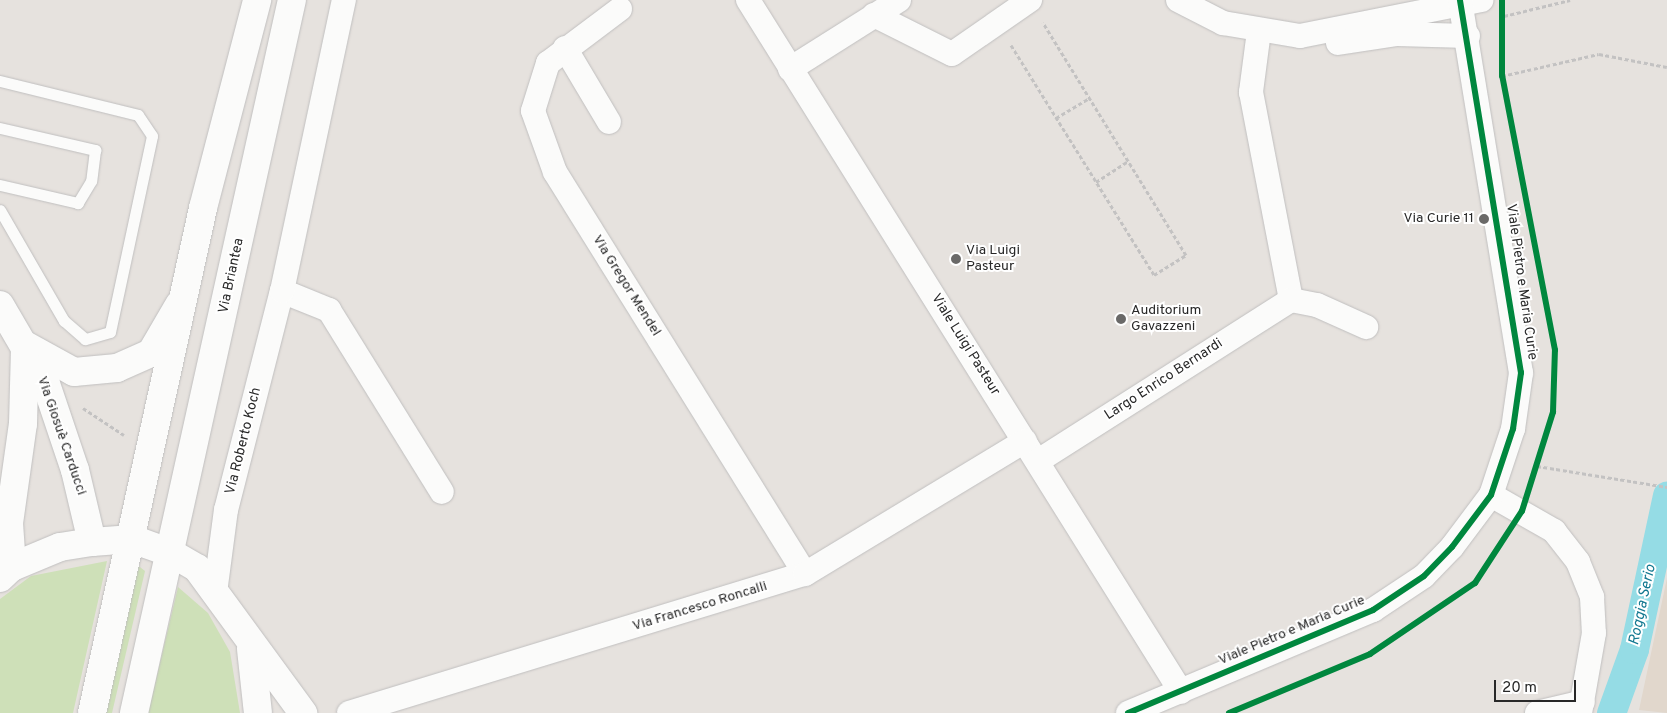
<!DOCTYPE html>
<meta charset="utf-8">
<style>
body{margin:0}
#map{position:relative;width:1667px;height:713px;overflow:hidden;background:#e6e2de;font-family:Overpass,sans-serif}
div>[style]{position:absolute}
.education>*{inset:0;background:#e1d7cc}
.green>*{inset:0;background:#cee0b8}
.canal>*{height:29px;margin:-14.5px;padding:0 14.5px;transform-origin:14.5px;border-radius:14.5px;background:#95dce5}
.path>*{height:3px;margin-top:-1.5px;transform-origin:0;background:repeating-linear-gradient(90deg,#c3c2c2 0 4px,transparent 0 6.5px)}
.roads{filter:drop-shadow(0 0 1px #c0bfbf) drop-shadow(0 0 1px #c0bfbf)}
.service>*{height:11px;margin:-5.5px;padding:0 5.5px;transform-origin:5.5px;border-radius:5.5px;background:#fbfbfa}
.minor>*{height:24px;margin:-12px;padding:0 12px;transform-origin:12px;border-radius:12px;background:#fbfbfa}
.tertiary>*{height:28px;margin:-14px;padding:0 14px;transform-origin:14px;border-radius:14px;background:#fbfbfa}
.secondary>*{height:28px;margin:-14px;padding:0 14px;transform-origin:14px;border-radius:14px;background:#fbfbfa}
.cycleway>*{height:6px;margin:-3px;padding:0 3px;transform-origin:3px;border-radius:3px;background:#00873e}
.dots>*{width:14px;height:14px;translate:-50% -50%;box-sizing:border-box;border:2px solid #fff;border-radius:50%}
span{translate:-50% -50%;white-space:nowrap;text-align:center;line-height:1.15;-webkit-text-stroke:4px #fff;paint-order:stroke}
.poi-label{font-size:14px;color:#282828}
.right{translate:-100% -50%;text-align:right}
.left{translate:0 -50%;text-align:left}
.street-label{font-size:14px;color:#282828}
.water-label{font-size:15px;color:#147991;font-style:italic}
.scale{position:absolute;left:1494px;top:680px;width:82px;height:22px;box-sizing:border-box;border:2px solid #282828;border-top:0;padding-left:6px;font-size:15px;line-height:18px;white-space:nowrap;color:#282828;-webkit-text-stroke:4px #fff;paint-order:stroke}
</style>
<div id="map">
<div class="education">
<i style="clip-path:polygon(1667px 578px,1667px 713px,1639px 710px)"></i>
</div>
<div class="green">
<i style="clip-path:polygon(107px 561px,73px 713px,0 713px,0 599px,31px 576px)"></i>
<i style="clip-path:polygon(136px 564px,145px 571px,112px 713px,100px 713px)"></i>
<i style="clip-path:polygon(178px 587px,208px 613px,230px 652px,240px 713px,148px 713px)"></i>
</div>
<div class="canal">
<i style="left:1611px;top:713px;width:68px;rotate:-70.2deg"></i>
<i style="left:1634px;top:649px;width:157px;rotate:-77.9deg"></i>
</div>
<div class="path">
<i style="left:1504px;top:16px;width:68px;rotate:-13.6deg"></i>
<i style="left:1011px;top:45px;width:271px;rotate:58.1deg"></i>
<i style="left:1154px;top:275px;width:38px;rotate:-32deg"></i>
<i style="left:1186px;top:255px;width:273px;rotate:-121.6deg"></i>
<i style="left:1502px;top:76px;width:99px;rotate:-12.8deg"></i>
<i style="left:1599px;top:54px;width:69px;rotate:10.8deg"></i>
<i style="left:1056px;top:118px;width:39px;rotate:-31deg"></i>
<i style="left:1096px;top:182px;width:38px;rotate:-33deg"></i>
<i style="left:83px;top:408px;width:49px;rotate:33.4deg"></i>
<i style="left:1537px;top:466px;width:132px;rotate:9.2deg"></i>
</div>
<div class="roads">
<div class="service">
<i style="left:0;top:81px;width:142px;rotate:13.8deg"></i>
<i style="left:138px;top:115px;width:25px;rotate:56deg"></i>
<i style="left:152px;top:136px;width:200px;rotate:102.1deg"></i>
<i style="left:110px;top:332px;width:26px;rotate:164deg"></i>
<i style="left:85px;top:339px;width:28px;rotate:-139deg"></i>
<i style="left:64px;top:321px;width:128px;rotate:-120deg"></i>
<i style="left:0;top:128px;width:98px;rotate:13deg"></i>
<i style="left:95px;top:150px;width:31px;rotate:97deg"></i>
<i style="left:91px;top:181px;width:26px;rotate:121deg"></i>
<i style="left:78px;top:203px;width:80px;rotate:-167deg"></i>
</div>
<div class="minor">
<i style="left:748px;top:0;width:816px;rotate:57.96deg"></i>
<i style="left:1178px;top:0;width:51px;rotate:27.1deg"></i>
<i style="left:1223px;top:23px;width:78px;rotate:9.6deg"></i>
<i style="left:1300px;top:36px;width:185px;rotate:-11.2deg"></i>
<i style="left:620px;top:9px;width:90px;rotate:143.1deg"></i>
<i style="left:548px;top:63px;width:50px;rotate:107.4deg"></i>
<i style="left:533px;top:111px;width:65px;rotate:70.2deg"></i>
<i style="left:555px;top:172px;width:473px;rotate:58.1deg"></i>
<i style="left:874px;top:15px;width:87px;rotate:26.6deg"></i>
<i style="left:952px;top:54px;width:95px;rotate:-34.7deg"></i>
<i style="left:1259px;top:31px;width:62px;rotate:97.5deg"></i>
<i style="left:1251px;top:92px;width:212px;rotate:79.1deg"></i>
<i style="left:1338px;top:43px;width:60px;rotate:-8.7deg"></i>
<i style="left:1397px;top:34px;width:71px;rotate:1.6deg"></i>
<i style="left:565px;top:48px;width:86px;rotate:59.3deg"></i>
<i style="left:790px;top:69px;width:129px;rotate:-32.3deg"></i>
<i style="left:282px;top:291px;width:51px;rotate:22deg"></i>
<i style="left:329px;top:310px;width:214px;rotate:58.2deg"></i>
<i style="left:1038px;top:461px;width:300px;rotate:-32.5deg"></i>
<i style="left:1291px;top:300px;width:26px;rotate:11deg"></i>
<i style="left:1317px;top:305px;width:54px;rotate:24.2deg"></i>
<i style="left:1491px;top:495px;width:73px;rotate:29.7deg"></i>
<i style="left:1554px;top:531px;width:39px;rotate:52deg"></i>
<i style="left:1578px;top:562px;width:38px;rotate:68deg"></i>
<i style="left:1592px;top:597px;width:36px;rotate:87deg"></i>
<i style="left:1594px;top:633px;width:81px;rotate:99.9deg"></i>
<i style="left:215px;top:593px;width:84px;rotate:-82.5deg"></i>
<i style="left:226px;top:510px;width:226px;rotate:-75.7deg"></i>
<i style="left:282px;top:291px;width:298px;rotate:-78deg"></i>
<i style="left:349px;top:713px;width:477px;rotate:-17deg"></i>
<i style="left:805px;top:574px;width:257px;rotate:-31.2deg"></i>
<i style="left:1128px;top:713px;width:266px;rotate:-22.8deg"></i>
<i style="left:1373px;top:610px;width:61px;rotate:-33.7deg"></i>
<i style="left:1424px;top:576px;width:40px;rotate:-46deg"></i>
<i style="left:1452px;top:547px;width:65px;rotate:-53.1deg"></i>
<i style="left:1491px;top:495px;width:70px;rotate:-71.6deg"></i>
<i style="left:1513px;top:429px;width:57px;rotate:-81.9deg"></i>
<i style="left:1521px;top:373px;width:378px;rotate:-99.3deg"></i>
<i style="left:1537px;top:713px;width:47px;rotate:-13.4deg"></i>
</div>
<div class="tertiary">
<i style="left:0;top:305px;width:91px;rotate:59.8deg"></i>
<i style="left:46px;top:384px;width:91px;rotate:71.4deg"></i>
<i style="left:75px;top:470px;width:74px;rotate:76.7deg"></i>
<i style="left:25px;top:345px;width:56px;rotate:28.9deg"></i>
<i style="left:74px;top:372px;width:43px;rotate:-5.3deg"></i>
<i style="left:117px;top:368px;width:37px;rotate:-24deg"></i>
<i style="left:151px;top:353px;width:56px;rotate:-59.7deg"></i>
<i style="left:12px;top:567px;width:44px;rotate:-93.9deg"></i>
<i style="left:9px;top:523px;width:100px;rotate:-82deg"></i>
<i style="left:23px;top:424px;width:75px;rotate:-88.5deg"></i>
<i style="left:0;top:578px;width:16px;rotate:-43deg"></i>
<i style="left:12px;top:567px;width:52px;rotate:-22.6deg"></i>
<i style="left:60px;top:547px;width:32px;rotate:-9deg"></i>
<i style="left:92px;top:542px;width:40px;rotate:-4.3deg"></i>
<i style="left:132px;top:539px;width:41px;rotate:19.7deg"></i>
<i style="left:171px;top:553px;width:30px;rotate:30deg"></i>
<i style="left:197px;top:568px;width:180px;rotate:53.8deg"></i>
<i style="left:251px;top:649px;width:64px;rotate:83.8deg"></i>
</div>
<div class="secondary">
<i style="left:92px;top:713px;width:517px;rotate:-77.6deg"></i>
<i style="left:203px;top:208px;width:215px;rotate:-75.4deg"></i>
<i style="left:134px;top:713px;width:730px;rotate:-77.51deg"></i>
</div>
</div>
<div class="cycleway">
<i style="left:1128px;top:713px;width:266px;rotate:-22.8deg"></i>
<i style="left:1373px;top:610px;width:61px;rotate:-33.7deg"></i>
<i style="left:1424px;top:576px;width:40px;rotate:-46deg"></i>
<i style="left:1452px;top:547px;width:65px;rotate:-53.1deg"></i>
<i style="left:1491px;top:495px;width:70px;rotate:-71.6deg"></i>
<i style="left:1513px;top:429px;width:57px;rotate:-81.9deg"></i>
<i style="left:1521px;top:373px;width:378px;rotate:-99.3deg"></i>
<i style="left:1229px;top:713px;width:153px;rotate:-22.7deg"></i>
<i style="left:1370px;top:654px;width:127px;rotate:-34.1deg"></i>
<i style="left:1475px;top:583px;width:86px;rotate:-56.9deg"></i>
<i style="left:1522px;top:511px;width:104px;rotate:-72.6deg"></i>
<i style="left:1553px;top:412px;width:62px;rotate:-88.2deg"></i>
<i style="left:1555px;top:350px;width:279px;rotate:-100.9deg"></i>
<i style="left:1502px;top:76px;width:76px;rotate:-90deg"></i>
</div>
<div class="dots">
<i style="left:1484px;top:219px;background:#6a6968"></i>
<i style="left:956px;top:259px;background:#6a6968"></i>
<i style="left:1121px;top:319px;background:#6a6968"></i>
</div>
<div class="poi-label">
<span class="right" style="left:1474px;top:219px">Via Curie 11</span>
<span class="left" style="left:966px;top:259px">Via Luigi<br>Pasteur</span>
<span class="left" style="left:1131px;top:319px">Auditorium<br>Gavazzeni</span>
</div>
<div class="street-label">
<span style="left:232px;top:276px;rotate:-78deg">Via Briantea</span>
<span style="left:1521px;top:282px;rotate:82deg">Viale Pietro e Maria Curie</span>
<span style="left:626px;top:286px;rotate:58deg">Via Gregor Mendel</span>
<span style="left:965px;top:345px;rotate:58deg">Viale Luigi Pasteur</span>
<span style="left:1164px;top:380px;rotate:-33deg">Largo Enrico Bernardi</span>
<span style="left:61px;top:436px;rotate:71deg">Via Giosuè Carducci</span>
<span style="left:244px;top:441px;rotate:-76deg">Via Roberto Koch</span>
<span style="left:700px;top:607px;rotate:-17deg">Via Francesco Roncalli</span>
<span style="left:1292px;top:631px;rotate:-23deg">Viale Pietro e Maria Curie</span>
</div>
<div class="water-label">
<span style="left:1643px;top:605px;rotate:-78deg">Roggia Serio</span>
</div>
<div class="scale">20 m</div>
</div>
